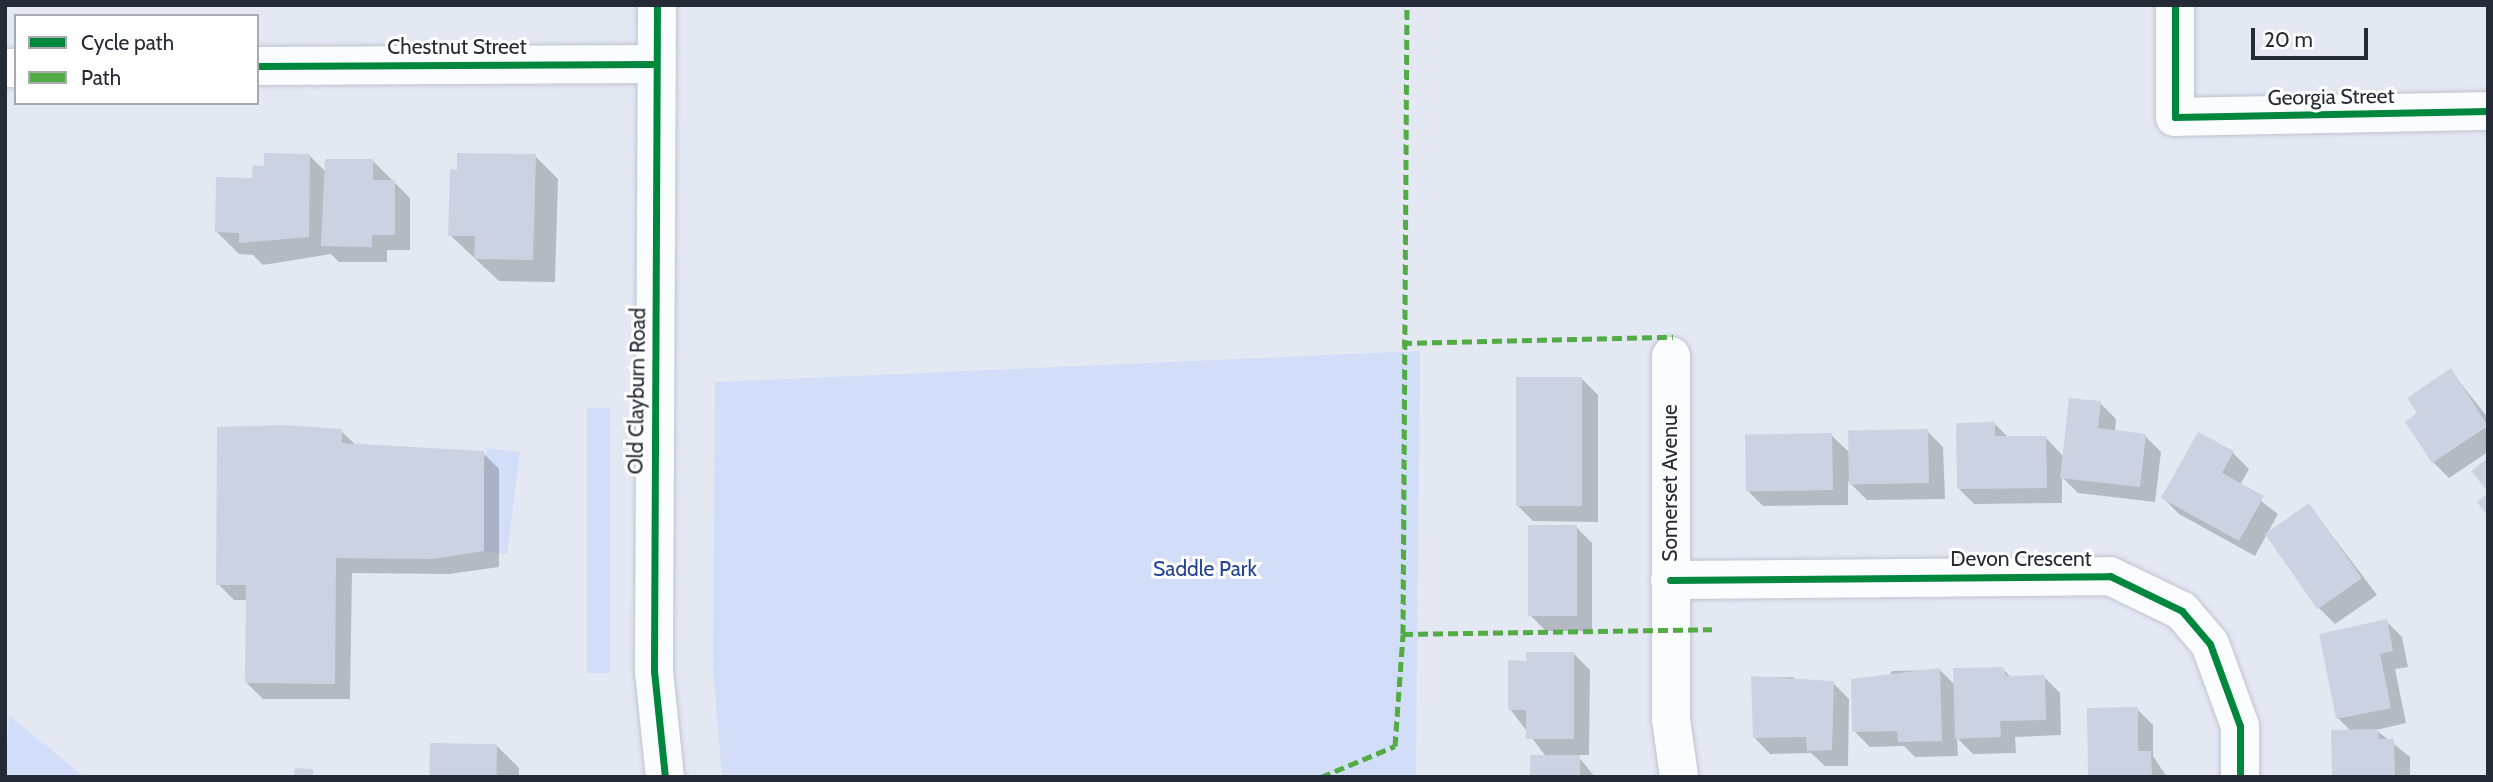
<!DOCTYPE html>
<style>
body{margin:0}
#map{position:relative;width:2493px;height:782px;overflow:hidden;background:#e3e8f3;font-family:Cabin,sans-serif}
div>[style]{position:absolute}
.green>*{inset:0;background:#d2def7;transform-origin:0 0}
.shadow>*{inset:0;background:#0003}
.building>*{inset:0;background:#cbd3e3;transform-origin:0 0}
.roads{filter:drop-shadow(0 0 2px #bfc4cf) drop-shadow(0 0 2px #bfc4cf)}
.minor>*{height:38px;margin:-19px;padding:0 19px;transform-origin:19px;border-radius:19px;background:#fbfcfd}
.secondary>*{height:38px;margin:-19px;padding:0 19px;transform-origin:19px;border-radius:19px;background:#fbfcfd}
.quiet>*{height:5px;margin-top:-2.5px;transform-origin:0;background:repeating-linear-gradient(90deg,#53ab45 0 10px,transparent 0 15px)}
.cycleway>*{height:7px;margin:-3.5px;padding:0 3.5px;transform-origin:3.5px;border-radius:3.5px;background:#00873e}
span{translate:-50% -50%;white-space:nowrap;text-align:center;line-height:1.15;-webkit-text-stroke:6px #fff;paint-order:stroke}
.street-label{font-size:21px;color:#252b36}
.park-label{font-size:21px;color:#244396}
.frame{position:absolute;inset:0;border:7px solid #252b36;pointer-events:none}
.legend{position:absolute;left:14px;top:14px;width:245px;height:91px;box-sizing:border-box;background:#fff;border:2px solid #a8aaaf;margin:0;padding:9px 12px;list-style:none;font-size:21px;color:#252b36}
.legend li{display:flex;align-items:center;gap:14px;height:35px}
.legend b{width:35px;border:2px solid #a8aaaf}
.scale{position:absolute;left:2251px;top:28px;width:117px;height:32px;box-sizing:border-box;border:4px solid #252b36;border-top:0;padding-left:9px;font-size:21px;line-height:24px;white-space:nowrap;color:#252b36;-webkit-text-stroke:5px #fff;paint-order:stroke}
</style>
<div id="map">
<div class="green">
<i style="clip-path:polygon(1420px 351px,1416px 777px,722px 777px,713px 667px,715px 382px)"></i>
<i style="left:587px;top:408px;width:23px;height:265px"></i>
<i style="left:487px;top:448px;width:33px;height:103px;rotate:7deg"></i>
<i style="clip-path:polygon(9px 715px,84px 777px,5px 777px)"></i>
</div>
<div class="shadow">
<i style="clip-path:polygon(310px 156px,326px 172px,373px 161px,410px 198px,410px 250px,387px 250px,387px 262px,339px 262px,331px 254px,263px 265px,253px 255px,239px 254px,216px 231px,266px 168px)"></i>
<i style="clip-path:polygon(535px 156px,558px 179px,555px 282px,499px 281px,450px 235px)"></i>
<i style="clip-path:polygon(2451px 371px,2488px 418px,2488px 452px,2449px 478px,2433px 462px,2419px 414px)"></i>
<i style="clip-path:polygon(1582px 379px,1598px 395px,1598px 522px,1533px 521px,1517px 505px)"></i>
<i style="clip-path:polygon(2100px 403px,2116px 419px,2115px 432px,2145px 436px,2161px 452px,2155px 502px,2078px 493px,2062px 477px,2062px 503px,1974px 504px,1958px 488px,1995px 424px,2009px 438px,2045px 437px,2064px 457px)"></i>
<i style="clip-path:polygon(341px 431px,357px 446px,483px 453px,499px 469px,499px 567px,449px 574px,352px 573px,350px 699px,263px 699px,247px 683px,247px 600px,234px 600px,218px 584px)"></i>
<i style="clip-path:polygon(1927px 431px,1943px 447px,1945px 499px,1867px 500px,1848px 481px,1848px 505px,1763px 506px,1747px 490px,1831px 435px,1850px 453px)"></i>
<i style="clip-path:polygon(2233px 453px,2249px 469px,2240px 485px,2278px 514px,2255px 556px,2179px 514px,2163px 498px)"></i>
<i style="clip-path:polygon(2309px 505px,2377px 595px,2335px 624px,2319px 608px)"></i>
<i style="clip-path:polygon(1576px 527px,1592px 543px,1592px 631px,1546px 631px,1530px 615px)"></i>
<i style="clip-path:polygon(2386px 621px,2402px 637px,2408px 667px,2395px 669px,2406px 723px,2376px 730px,2410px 757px,2410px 777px,2339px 777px,2351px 731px,2338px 718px)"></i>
<i style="clip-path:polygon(1574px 654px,1590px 670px,1589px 755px,1577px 755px,1595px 777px,1533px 777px,1547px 758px,1510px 709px,1528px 663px)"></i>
<i style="clip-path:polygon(2002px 668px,2011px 677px,2044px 677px,2060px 693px,2061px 735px,2015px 737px,2016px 753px,1973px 754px,1957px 738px,1958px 756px,1915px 757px,1904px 746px,1870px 747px,1854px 731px,1892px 671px,1940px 670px,1956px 686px)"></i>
<i style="clip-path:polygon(1793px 677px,1799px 684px,1833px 683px,1849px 699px,1848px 766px,1825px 766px,1811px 753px,1770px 754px,1754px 737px,1753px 678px)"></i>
<i style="clip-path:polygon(2137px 709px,2153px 725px,2153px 756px,2167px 777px,2090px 777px)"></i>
<i style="clip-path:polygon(496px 745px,519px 768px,519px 777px,433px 777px)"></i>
</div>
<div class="building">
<i style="clip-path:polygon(264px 153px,310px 154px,309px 237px,239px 243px,239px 233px,215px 232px,216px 177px,252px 178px,253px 165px,264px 166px)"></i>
<i style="clip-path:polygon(457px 153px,536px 154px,533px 260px,474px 259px,475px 236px,448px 236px,450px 169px,457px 170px)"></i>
<i style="clip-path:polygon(325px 159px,373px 159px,373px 180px,395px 180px,395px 235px,372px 235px,372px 247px,321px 246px)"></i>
<i style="clip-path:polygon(2451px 368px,2488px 426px,2432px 463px,2405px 422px,2417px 413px,2407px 398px)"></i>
<i style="left:1516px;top:377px;width:66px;height:129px"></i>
<i style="clip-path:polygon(2069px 398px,2101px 401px,2098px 428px,2146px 434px,2140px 487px,2060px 478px)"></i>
<i style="clip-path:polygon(1995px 422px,1995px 436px,2046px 436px,2047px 488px,1957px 489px,1956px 423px)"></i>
<i style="clip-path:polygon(283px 425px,342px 429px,342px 443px,484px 451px,484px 551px,432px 559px,336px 558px,335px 684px,245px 683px,246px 585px,216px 585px,217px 427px)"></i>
<i style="left:1928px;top:429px;width:54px;height:80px;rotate:89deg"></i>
<i style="clip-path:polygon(2198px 432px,2234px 451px,2222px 473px,2264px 496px,2239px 541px,2161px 498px)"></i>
<i style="left:1832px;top:433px;width:57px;height:87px;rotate:89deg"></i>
<i style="clip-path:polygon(2488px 458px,2488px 492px,2471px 471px)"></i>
<i style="clip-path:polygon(2488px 493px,2488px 516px,2477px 502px)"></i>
<i style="left:2309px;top:503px;width:92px;height:54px;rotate:55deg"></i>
<i style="left:1528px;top:525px;width:49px;height:91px"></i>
<i style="clip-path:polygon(2387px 619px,2393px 651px,2380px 654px,2391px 708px,2336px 719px,2319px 634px)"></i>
<i style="clip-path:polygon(1526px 652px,1574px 652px,1574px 739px,1526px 739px,1526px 710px,1508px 710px,1508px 660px,1526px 661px)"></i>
<i style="clip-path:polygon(2003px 667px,2006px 676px,2045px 675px,2046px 720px,2000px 721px,2001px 737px,1955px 739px,1953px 668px)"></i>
<i style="clip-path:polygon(1940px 668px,1942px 741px,1898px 742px,1897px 731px,1852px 732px,1851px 679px)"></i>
<i style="clip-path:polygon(1751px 676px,1834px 681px,1832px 750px,1807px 751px,1806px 737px,1753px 738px)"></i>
<i style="clip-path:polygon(2138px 707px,2138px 751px,2151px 751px,2152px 777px,2088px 777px,2087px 708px)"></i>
<i style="clip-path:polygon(2378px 729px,2379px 739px,2394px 739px,2395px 777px,2332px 777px,2331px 730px)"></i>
<i style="left:430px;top:743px;width:67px;height:34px;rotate:1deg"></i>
<i style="left:1580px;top:755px;width:22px;height:50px;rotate:90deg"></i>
<i style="clip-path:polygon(295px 768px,313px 769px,313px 777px,294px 777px)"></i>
</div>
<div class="roads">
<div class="minor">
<i style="left:2175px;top:5px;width:112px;rotate:90deg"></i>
<i style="left:2175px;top:117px;width:313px;rotate:-1.1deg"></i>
<i style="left:257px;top:66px;width:399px;rotate:-0.3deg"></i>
<i style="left:5px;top:68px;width:11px"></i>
<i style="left:1671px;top:356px;width:363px;rotate:90deg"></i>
<i style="left:1671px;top:719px;width:59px;rotate:82.1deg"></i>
<i style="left:1670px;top:580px;width:440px;rotate:-0.5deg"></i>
<i style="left:2110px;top:576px;width:80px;rotate:25.9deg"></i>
<i style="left:2182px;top:611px;width:43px;rotate:49.7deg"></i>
<i style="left:2210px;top:644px;width:87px;rotate:69.9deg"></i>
<i style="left:2240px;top:726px;width:51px;rotate:90deg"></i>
</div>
<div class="secondary">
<i style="left:657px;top:5px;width:666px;rotate:90.26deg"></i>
<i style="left:654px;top:671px;width:107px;rotate:84.1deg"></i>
</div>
</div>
<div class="quiet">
<i style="left:1402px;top:343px;width:271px;rotate:-1.3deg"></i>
<i style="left:1403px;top:634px;width:629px;rotate:-89.64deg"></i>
<i style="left:1321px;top:777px;width:80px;rotate:-22.7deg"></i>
<i style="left:1395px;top:746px;width:112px;rotate:-85.9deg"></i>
<i style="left:1403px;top:634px;width:309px;rotate:-0.9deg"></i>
</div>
<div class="cycleway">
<i style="left:657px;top:5px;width:666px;rotate:90.26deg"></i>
<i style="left:654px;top:671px;width:107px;rotate:84.1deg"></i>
<i style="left:2175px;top:5px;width:112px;rotate:90deg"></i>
<i style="left:2175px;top:117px;width:313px;rotate:-1.1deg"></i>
<i style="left:257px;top:66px;width:399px;rotate:-0.3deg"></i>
<i style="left:1670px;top:580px;width:440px;rotate:-0.5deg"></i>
<i style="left:2110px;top:576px;width:80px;rotate:25.9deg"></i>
<i style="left:2182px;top:611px;width:43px;rotate:49.7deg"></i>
<i style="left:2210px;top:644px;width:87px;rotate:69.9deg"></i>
<i style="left:2240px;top:726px;width:51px;rotate:90deg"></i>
</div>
<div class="street-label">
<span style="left:457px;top:47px">Chestnut Street</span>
<span style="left:2331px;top:97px;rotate:-1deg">Georgia Street</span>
<span style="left:637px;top:391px;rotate:-89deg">Old Clayburn Road</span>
<span style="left:1670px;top:483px;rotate:-90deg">Somerset Avenue</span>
<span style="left:2021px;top:559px">Devon Crescent</span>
</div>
<div class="park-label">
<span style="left:1205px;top:569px">Saddle Park</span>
</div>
<div class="frame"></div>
<ul class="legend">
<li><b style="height:9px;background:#00873e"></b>Cycle path</li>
<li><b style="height:9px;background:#53ab45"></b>Path</li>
</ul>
<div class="scale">20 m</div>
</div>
